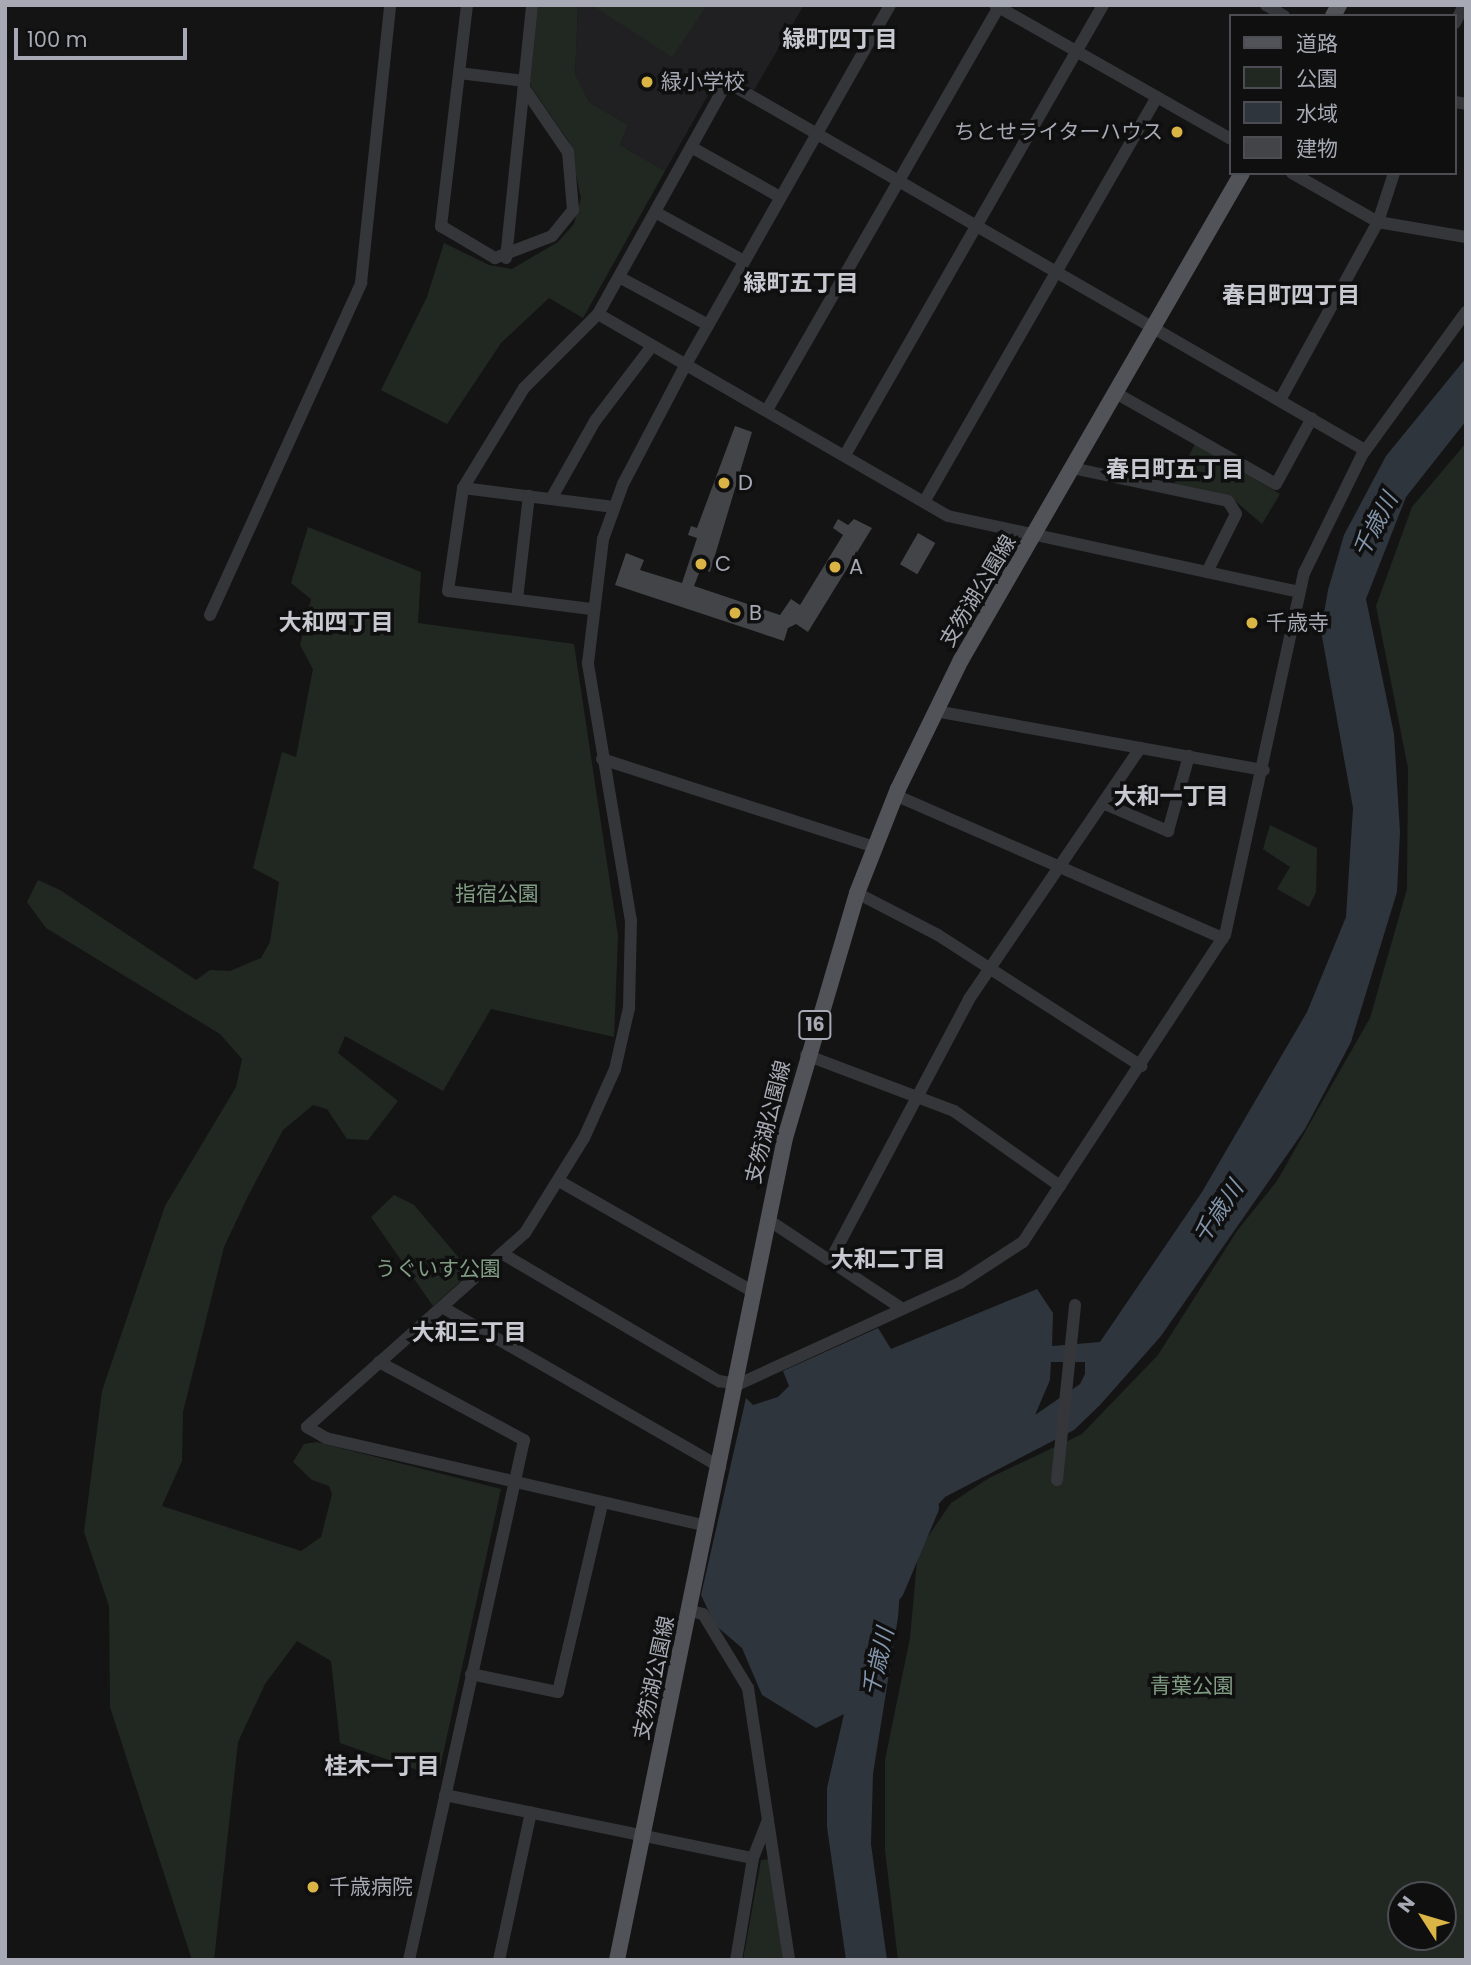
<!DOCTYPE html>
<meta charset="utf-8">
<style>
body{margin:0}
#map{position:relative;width:1471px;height:1965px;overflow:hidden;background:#141415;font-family:Poppins,"Noto Sans JP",sans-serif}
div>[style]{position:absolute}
.built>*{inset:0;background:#202022}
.green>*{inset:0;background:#212822}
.water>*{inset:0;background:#2f353c}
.river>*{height:21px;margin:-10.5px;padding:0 10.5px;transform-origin:10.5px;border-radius:10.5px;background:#2f353c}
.building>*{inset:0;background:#434448;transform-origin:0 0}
.minor>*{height:12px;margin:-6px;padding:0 6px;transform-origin:6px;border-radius:6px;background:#35363a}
.major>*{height:16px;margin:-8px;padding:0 8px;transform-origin:8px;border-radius:8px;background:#525358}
.dots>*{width:19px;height:19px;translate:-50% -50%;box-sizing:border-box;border:4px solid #0f0f10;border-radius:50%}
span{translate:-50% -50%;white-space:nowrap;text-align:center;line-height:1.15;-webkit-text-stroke:7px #0f0f10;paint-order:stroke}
.shield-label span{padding:2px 5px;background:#0f0f10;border:2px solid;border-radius:5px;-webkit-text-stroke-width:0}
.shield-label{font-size:19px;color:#a7aab4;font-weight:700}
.poi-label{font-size:21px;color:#a7aab4}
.left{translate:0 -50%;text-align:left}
.right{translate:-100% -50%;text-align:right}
.street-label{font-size:21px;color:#a7aab4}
.park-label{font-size:21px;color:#809d84}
.neighbourhood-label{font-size:23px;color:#c8c9d1;font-weight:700}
.water-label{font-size:23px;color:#8295ab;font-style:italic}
.frame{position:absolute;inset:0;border:7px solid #a7aab4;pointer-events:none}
.legend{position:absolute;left:1229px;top:14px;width:228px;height:161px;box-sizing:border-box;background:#0f0f10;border:2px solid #4c4d52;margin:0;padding:9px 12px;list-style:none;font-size:21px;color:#a7aab4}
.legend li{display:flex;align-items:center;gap:14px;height:35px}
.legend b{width:35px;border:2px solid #4c4d52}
.north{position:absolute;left:1387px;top:1881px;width:70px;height:70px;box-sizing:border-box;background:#0f0f10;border:2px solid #4c4d52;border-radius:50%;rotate:307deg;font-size:19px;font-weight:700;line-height:28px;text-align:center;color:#a7aab4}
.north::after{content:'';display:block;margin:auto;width:24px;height:32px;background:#dbb446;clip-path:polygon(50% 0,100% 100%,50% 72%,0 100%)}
.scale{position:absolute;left:14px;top:28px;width:173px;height:32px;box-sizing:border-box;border:4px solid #a7aab4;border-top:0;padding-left:9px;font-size:21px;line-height:24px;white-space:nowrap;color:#a7aab4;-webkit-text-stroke:5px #0f0f10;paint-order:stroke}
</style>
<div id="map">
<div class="built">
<i style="clip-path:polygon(578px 5px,804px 5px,754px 90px,721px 72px,665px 171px,620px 145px,628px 125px,589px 102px,575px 74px)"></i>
</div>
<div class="green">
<i style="clip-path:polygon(538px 5px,578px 5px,575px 74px,589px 102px,628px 125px,620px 145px,665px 171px,583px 318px,549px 298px,501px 343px,447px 424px,381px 390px,427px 297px,444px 243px,489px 265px,512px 269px,558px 242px,574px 224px,581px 198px,569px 142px,530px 85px)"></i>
<i style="clip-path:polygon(592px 5px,707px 5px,672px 57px)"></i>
<i style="clip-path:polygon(evenodd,1466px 443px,1466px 1960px,898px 1960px,885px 1850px,885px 1760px,910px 1638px,918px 1551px,951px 1503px,989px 1478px,1082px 1434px,1158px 1355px,1237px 1231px,1277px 1181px,1370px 1018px,1407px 889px,1408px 768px,1376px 606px,1412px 507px,1466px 443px,1401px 1895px,1443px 1895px,1443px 1937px,1401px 1937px,1401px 1895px)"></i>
<i style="clip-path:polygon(1195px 444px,1280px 494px,1262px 524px,1234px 500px,1174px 484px)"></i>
<i style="clip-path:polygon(308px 527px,421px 572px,418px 623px,574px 644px,618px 936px,614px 1037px,491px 1009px,443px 1091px,345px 1036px,338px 1053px,398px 1101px,368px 1140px,347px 1139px,327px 1109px,313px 1105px,283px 1130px,248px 1196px,224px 1247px,183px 1412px,182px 1461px,162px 1506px,301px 1551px,321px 1537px,332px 1494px,329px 1486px,312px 1480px,293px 1462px,304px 1444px,317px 1442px,501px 1489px,438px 1777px,340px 1743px,331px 1661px,297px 1641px,265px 1684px,238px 1742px,214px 1960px,192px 1960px,110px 1707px,109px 1606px,84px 1532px,102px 1391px,165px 1206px,236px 1087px,242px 1059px,220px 1034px,46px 928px,27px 902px,38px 880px,60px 890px,196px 980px,210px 970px,230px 971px,261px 958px,270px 942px,279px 882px,253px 868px,282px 752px,296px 757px,313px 669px,300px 645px,311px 599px,291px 583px)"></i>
<i style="clip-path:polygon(1270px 825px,1317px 848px,1316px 892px,1309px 907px,1277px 889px,1290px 867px,1263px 849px)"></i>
<i style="clip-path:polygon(394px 1195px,414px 1205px,471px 1272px,433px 1306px,371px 1217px)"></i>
<i style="clip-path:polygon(769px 1859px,784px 1960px,743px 1960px,761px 1860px)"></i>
</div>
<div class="water">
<i style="clip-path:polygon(evenodd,1466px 358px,1466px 421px,1406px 497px,1366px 599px,1394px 734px,1400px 832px,1397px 892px,1351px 1042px,1305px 1129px,1161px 1336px,1100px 1405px,1074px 1430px,945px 1497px,904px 1542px,898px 1617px,873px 1774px,871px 1844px,887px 1960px,846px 1960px,827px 1827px,827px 1788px,844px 1714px,816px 1728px,762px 1695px,742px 1648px,715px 1625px,701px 1595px,746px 1398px,753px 1405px,778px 1397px,789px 1386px,783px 1371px,878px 1328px,891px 1349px,1037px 1289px,1053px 1313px,1052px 1346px,1100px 1342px,1202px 1192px,1307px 1012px,1346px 917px,1353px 808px,1321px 631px,1328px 590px,1344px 535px,1386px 456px,1466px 358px,1051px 1362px,1085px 1362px,1085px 1374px,1080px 1384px,1035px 1415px,1050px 1380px,1051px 1362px)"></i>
</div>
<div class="river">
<i style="left:893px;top:1590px;width:90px;rotate:-67.1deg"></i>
</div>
<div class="building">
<i style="clip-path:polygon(735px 426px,752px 432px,710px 572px,701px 568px,694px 586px,780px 615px,791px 599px,800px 605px,843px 535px,833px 528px,838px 519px,848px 525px,854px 519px,872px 528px,808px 632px,796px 624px,788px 628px,784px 641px,615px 585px,626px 553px,644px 560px,640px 570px,682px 583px,697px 538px,688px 535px,691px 526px,697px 528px)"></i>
<i style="left:918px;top:533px;width:20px;height:36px;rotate:30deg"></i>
</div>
<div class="minor">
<i style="left:467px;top:5px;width:223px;rotate:96.7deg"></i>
<i style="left:441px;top:226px;width:63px;rotate:30.7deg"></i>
<i style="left:495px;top:258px;width:61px;rotate:-21.1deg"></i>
<i style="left:552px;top:236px;width:33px;rotate:-51deg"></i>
<i style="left:573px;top:210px;width:58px;rotate:-94.9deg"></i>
<i style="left:568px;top:152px;width:78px;rotate:-124.5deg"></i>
<i style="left:995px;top:5px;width:271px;rotate:29.6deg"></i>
<i style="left:1266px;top:5px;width:21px;rotate:31deg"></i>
<i style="left:1455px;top:23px;width:20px;rotate:-63deg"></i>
<i style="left:459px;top:73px;width:66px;rotate:6.9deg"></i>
<i style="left:1455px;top:102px;width:11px;rotate:10deg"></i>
<i style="left:691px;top:147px;width:102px;rotate:29.3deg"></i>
<i style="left:1292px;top:173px;width:99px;rotate:29.7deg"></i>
<i style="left:1378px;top:222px;width:89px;rotate:9.7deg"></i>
<i style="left:655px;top:212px;width:102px;rotate:28.8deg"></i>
<i style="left:506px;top:258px;width:254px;rotate:-84.1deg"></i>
<i style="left:619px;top:277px;width:101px;rotate:28.3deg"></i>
<i style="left:598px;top:314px;width:404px;rotate:30deg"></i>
<i style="left:948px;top:516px;width:359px;rotate:12.2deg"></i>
<i style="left:1114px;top:392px;width:186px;rotate:29.6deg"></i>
<i style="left:1276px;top:484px;width:75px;rotate:-61.4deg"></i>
<i style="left:1280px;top:400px;width:203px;rotate:-61.2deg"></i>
<i style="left:1378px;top:222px;width:52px;rotate:-71.9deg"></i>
<i style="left:767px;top:410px;width:467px;rotate:-60.1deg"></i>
<i style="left:845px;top:455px;width:519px;rotate:-60.17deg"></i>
<i style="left:1072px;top:468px;width:159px;rotate:11.9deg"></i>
<i style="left:1228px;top:501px;width:15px;rotate:58deg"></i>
<i style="left:1236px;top:514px;width:65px;rotate:116.6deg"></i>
<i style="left:463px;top:488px;width:152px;rotate:7.2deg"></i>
<i style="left:551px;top:499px;width:90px;rotate:-60.6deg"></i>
<i style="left:595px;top:421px;width:94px;rotate:-52.8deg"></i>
<i style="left:924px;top:502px;width:467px;rotate:-60.1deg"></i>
<i style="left:517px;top:599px;width:104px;rotate:-83.4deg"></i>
<i style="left:591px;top:609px;width:144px;rotate:-172.8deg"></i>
<i style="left:448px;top:591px;width:104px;rotate:-81.7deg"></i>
<i style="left:463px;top:488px;width:117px;rotate:-58.6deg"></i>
<i style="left:524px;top:388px;width:105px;rotate:-45deg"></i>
<i style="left:598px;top:314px;width:265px;rotate:-60.9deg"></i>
<i style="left:727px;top:82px;width:737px;rotate:29.98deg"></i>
<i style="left:210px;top:615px;width:365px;rotate:-65.5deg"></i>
<i style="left:361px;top:283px;width:280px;rotate:-84deg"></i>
<i style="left:935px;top:711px;width:334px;rotate:10.2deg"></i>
<i style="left:602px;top:759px;width:286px;rotate:17.9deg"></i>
<i style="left:895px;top:795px;width:358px;rotate:23.6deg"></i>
<i style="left:1105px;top:804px;width:69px;rotate:23.2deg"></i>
<i style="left:1168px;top:831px;width:78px;rotate:-74.4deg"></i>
<i style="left:857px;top:893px;width:91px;rotate:27.4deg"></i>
<i style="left:938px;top:935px;width:242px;rotate:32.8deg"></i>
<i style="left:806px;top:1055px;width:158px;rotate:20.7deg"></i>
<i style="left:954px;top:1111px;width:130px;rotate:35.3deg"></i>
<i style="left:559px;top:1181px;width:226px;rotate:29.7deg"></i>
<i style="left:767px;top:1219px;width:161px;rotate:33.6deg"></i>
<i style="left:503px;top:1254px;width:251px;rotate:30.5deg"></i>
<i style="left:719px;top:1381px;width:20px;rotate:9deg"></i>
<i style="left:739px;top:1384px;width:243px;rotate:-24.6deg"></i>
<i style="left:960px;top:1283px;width:75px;rotate:-33.1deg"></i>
<i style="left:1023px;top:1242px;width:367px;rotate:-56.7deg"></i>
<i style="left:1225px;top:935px;width:371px;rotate:-77.7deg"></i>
<i style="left:1304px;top:573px;width:131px;rotate:-63.8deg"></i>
<i style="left:1362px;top:455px;width:177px;rotate:-54deg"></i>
<i style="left:831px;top:1259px;width:294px;rotate:-62deg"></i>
<i style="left:969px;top:999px;width:304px;rotate:-55.7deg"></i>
<i style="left:442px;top:1307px;width:321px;rotate:29.9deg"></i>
<i style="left:379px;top:1362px;width:165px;rotate:28.3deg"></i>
<i style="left:524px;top:1440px;width:533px;rotate:102.47deg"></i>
<i style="left:1057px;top:1480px;width:176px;rotate:-84.1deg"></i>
<i style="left:707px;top:1526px;width:391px;rotate:-167deg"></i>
<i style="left:326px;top:1438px;width:22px;rotate:-150deg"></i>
<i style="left:307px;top:1427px;width:292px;rotate:-41.7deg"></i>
<i style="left:525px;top:1233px;width:112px;rotate:-58.2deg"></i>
<i style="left:584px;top:1138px;width:76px;rotate:-65.8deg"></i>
<i style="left:615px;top:1069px;width:63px;rotate:-77.1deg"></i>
<i style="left:629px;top:1008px;width:87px;rotate:-88.7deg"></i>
<i style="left:631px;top:921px;width:262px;rotate:-99.5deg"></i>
<i style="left:588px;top:663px;width:125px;rotate:-83.1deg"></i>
<i style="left:603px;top:539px;width:59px;rotate:-70deg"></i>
<i style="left:623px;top:484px;width:133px;rotate:-62.3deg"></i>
<i style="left:685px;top:366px;width:415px;rotate:-60.4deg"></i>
<i style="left:690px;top:1611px;width:13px;rotate:13deg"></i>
<i style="left:703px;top:1614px;width:87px;rotate:58.7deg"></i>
<i style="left:748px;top:1688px;width:275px;rotate:81.4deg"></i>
<i style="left:471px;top:1674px;width:89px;rotate:11.7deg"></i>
<i style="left:558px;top:1692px;width:193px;rotate:-76.8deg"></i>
<i style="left:445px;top:1795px;width:314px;rotate:11.6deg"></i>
<i style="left:499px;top:1960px;width:151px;rotate:-77.8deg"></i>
<i style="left:736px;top:1960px;width:103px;rotate:-80.5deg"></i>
<i style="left:753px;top:1858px;width:41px;rotate:-68.5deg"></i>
</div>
<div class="major">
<i style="left:1333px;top:16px;width:13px;rotate:-61deg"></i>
<i style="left:617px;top:1960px;width:839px;rotate:-78.45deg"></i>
<i style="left:785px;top:1138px;width:255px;rotate:-73.6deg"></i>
<i style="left:857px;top:893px;width:112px;rotate:-68.5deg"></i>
<i style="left:898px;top:789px;width:144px;rotate:-64deg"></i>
<i style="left:961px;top:660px;width:562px;rotate:-60.01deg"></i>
</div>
<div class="dots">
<i style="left:647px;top:82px;background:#dbb446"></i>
<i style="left:1177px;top:132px;background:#dbb446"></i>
<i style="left:724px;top:483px;background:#dbb446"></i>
<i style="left:701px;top:564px;background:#dbb446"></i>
<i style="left:835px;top:567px;background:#dbb446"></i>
<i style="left:735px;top:613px;background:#dbb446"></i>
<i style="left:1252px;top:623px;background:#dbb446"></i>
<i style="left:313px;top:1887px;background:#dbb446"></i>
</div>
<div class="shield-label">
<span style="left:815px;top:1025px">16</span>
</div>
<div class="poi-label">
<span class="left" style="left:661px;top:82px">緑小学校</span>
<span class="right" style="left:1163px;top:132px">ちとせライターハウス</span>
<span class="left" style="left:738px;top:483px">D</span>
<span class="left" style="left:715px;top:564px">C</span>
<span class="left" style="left:849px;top:567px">A</span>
<span class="left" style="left:749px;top:613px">B</span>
<span class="left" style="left:1266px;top:623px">千歳寺</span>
<span class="left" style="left:329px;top:1887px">千歳病院</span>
</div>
<div class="street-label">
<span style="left:978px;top:591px;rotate:-59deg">支笏湖公園線</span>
<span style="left:768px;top:1122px;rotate:-76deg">支笏湖公園線</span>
<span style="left:654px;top:1678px;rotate:-78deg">支笏湖公園線</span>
</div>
<div class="park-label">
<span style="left:497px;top:894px">指宿公園</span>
<span style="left:438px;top:1269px">うぐいす公園</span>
<span style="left:1192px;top:1686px">青葉公園</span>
</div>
<div class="neighbourhood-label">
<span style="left:840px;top:39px">緑町四丁目</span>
<span style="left:801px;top:283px">緑町五丁目</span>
<span style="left:1291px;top:295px">春日町四丁目</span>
<span style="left:1175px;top:469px">春日町五丁目</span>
<span style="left:336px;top:622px">大和四丁目</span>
<span style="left:1171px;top:796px">大和一丁目</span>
<span style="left:888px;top:1259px">大和二丁目</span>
<span style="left:469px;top:1332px">大和三丁目</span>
<span style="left:382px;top:1766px">桂木一丁目</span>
</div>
<div class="water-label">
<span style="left:1375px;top:525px;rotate:-62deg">千歳川</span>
<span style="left:1218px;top:1212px;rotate:-56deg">千歳川</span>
<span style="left:878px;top:1662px;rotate:-77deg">千歳川</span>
</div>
<div class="frame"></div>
<ul class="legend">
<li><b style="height:9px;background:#525358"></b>道路</li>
<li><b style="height:19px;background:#212822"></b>公園</li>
<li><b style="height:19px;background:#2f353c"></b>水域</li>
<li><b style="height:19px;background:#434448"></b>建物</li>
</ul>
<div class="north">N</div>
<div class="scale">100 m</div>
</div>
